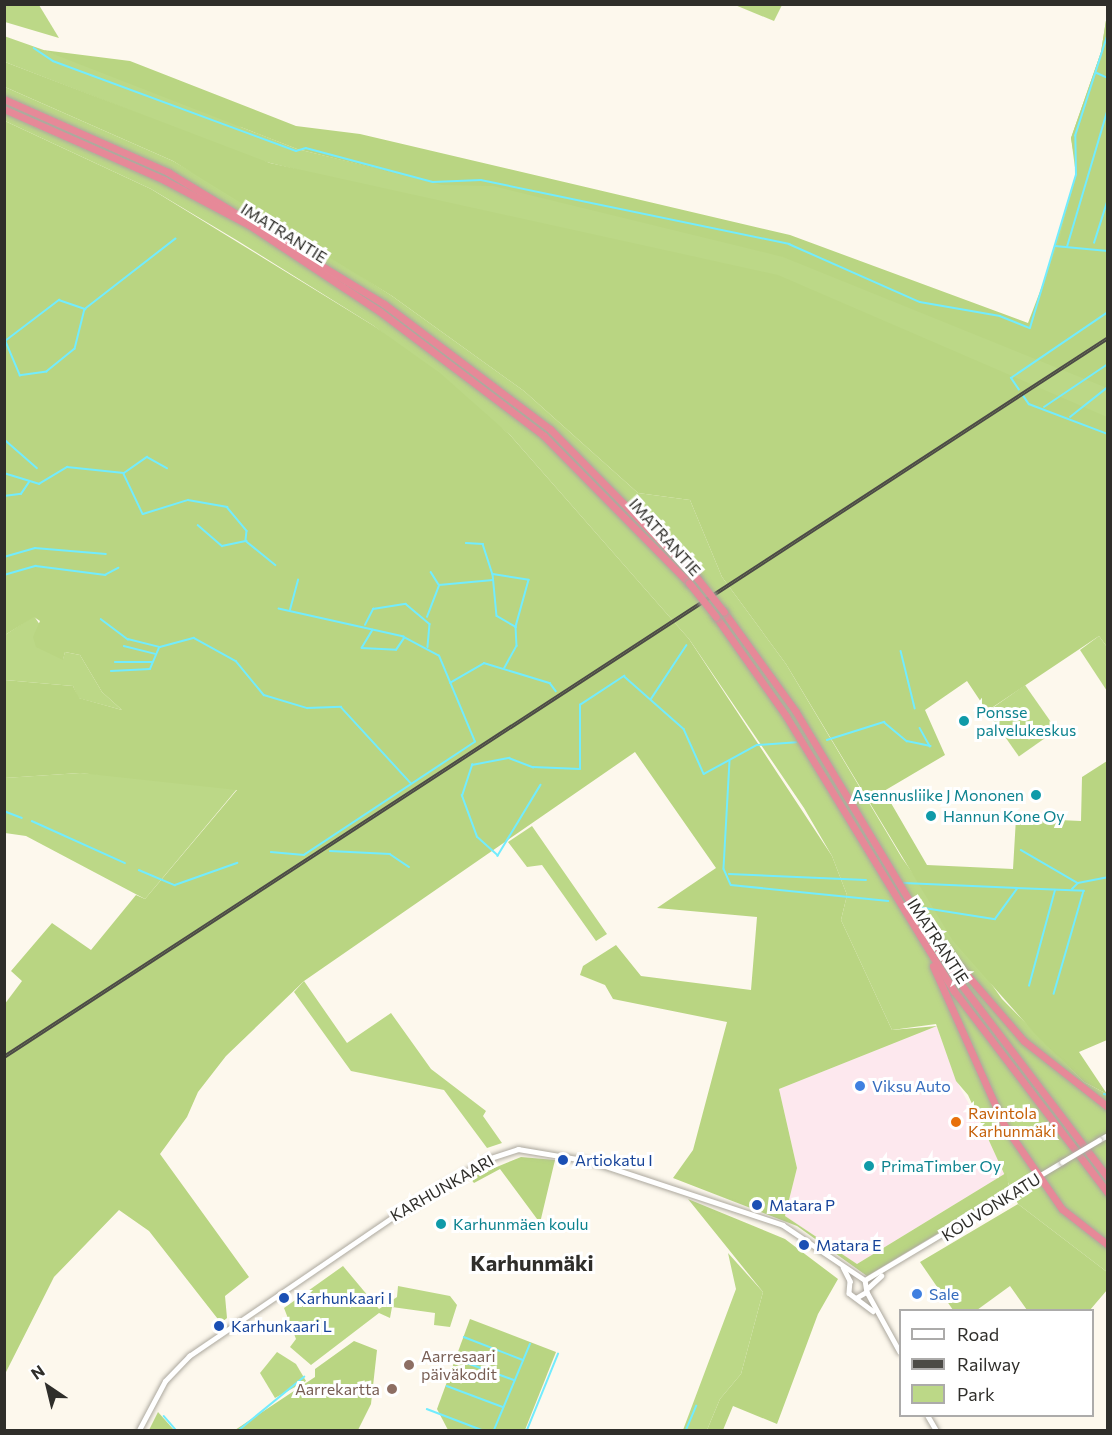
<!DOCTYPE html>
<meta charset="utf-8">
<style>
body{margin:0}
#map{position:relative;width:1112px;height:1435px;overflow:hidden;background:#fdf8ed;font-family:Commissioner,sans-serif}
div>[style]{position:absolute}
.industrial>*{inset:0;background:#fde8ee}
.green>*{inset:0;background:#bcd887;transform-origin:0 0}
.forest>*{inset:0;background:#b9d582}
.stream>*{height:1.5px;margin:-0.75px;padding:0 0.75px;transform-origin:0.75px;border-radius:0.75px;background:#72ecfe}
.roads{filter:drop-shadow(0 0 2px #aca89e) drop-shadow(0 0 2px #aca89e)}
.minor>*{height:4.5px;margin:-2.25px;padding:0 2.25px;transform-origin:2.25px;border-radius:2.25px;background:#fff}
.highway>*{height:7px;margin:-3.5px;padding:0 3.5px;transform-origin:3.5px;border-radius:3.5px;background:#e68998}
.rail>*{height:4px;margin-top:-2px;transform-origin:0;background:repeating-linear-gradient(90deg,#fff 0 4.5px,#4c4b46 0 9px);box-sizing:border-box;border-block:2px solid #4c4b46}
.bridges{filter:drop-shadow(0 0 2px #aca89e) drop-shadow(0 0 2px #aca89e)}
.minor-bridge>*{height:4.5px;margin:-2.25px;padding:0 2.25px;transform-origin:2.25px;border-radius:2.25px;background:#fff}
.highway-bridge>*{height:7px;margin:-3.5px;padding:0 3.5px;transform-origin:3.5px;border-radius:3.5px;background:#e68998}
.dots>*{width:16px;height:16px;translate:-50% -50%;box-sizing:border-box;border:3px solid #fff;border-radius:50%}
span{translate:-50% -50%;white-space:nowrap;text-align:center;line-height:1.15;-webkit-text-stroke:6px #fff;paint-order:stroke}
.street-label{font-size:16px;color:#2f2e2a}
.culture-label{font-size:16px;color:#0d838f}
.left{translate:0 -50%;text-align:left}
.right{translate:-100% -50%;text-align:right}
.shop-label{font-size:16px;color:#366cbe}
.food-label{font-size:16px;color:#c56008}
.transit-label{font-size:16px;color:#164399}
.education-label{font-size:16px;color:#785e54}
.district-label{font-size:22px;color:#2f2e2a;font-weight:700}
.frame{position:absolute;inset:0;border:6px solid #2f2e2a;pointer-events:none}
.legend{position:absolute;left:899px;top:1309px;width:195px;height:108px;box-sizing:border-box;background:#fff;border:2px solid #acabaa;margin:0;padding:8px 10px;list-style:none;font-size:18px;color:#2f2e2a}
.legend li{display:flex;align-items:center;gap:12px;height:30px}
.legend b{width:30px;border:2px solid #acabaa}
.north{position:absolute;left:18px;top:1357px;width:60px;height:60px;-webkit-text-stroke:4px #fff;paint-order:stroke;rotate:325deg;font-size:16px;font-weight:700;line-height:24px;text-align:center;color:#2f2e2a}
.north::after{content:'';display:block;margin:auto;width:21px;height:27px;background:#2f2e2a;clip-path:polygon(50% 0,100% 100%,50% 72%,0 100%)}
</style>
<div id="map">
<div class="industrial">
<i style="clip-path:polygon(937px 1026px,956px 1080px,1006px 1173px,857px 1264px,785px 1216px,797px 1168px,779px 1089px)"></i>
</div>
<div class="green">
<i style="clip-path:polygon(4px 5px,39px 5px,59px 38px,5px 22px)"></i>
<i style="clip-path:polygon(735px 5px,782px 5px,774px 21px)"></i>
<i style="clip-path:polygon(1107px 14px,1107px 465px,444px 206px,258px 160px,5px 62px,4px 36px,225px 114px,241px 127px,297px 149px,433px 182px,468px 179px,593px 201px,1030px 328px,1076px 175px,1071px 138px,1101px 52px)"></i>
<i style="clip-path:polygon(5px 87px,173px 161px,260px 211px,392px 296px,524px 391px,638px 493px,690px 500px,722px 577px,786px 664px,902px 858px,1002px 999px,1084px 1082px,1107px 1094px,1107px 1272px,1018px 1204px,968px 1095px,956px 1081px,936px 1024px,892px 1030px,841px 920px,847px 895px,832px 856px,804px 808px,689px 639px,510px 435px,374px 326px,238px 241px,151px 189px,5px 121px)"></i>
<i style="clip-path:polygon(34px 616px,63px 659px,65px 652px,80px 655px,102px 692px,122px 710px,78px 698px,73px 686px,5px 680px,5px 635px)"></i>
<i style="clip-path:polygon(1099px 636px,1107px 647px,1107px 691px,1080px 650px)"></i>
<i style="left:1025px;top:685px;width:55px;height:46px;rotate:55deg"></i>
<i style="clip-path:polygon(80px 773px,186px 780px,237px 789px,145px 899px,26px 836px,5px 833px,4px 778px)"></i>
<i style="clip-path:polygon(532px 826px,607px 934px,596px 941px,542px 865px,527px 867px,508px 842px)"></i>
<i style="clip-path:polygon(304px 981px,347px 1043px,391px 1013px,431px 1069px,486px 1111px,483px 1116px,502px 1143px,487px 1148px,444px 1090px,351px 1071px,294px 992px)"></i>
<i style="clip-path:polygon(728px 1253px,763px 1292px,741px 1374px,720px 1399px,707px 1430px,683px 1430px,736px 1289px)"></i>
<i style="clip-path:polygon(343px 1266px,379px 1309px,397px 1297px,398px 1286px,450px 1296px,457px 1305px,450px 1327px,434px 1325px,435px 1313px,392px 1307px,390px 1318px,379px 1313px,311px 1365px,290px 1347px,296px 1339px,284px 1308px)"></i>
<i style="clip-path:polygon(277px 1352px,296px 1364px,306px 1381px,275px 1398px,260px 1373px)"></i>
</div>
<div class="forest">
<i style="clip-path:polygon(1107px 14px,1107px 388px,783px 257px,493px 186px,442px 185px,297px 149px,43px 50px,130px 61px,296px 126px,360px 134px,790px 235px,1028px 323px,1058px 244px,1077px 172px,1071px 138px,1101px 52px)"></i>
<i style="clip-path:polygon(5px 62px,270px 163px,778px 275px,1107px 417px,1107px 647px,1099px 636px,987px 711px,967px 681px,925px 710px,945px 755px,884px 791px,927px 865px,1013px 869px,1016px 818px,1081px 821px,1082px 777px,1107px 761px,1107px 1040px,1079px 1052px,1107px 1094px,1084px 1082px,1036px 1035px,953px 941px,786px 664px,722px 577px,690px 500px,638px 493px,524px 391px,392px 296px,173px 161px,5px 87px)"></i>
<i style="clip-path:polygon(5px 121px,151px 189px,374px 326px,440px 373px,510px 435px,689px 639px,832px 856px,847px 895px,841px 920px,892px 1030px,937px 1026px,779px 1089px,797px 1168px,785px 1216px,857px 1264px,1006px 1173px,1010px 1190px,867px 1276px,797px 1226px,673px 1178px,693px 1150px,727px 1022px,613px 999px,605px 985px,580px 975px,583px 966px,616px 945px,641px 976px,751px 990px,757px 917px,657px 908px,716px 868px,635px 752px,304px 981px,226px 1056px,198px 1092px,187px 1117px,160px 1154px,249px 1277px,225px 1296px,227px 1318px,221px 1323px,149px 1231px,119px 1210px,54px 1277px,5px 1374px,4px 1005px,22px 981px,11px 971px,52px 923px,91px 950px,136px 895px,145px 899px,237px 790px,80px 773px,5px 778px,5px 680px,73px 686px,79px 698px,122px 710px,102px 692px,80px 655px,65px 652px,63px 660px,36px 647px,33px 637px,40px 621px,34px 617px,5px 635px)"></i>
<i style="clip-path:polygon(521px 1157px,555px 1160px,540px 1223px,500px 1169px,474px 1183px,470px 1178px)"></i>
<i style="clip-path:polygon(688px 1199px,785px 1239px,838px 1279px,818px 1314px,777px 1424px,733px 1406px,723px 1430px,707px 1430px,720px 1399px,741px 1374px,763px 1292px)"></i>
<i style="clip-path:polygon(1018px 1204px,1107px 1272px,1107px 1290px,1090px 1310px,1027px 1310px,1010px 1286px,977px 1310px,953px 1310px,920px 1262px)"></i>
<i style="clip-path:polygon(470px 1319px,556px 1352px,525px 1430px,448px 1430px,437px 1409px)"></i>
<i style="clip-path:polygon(354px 1341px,377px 1350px,371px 1404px,358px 1430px,235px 1430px,315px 1377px,315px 1369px)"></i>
<i style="clip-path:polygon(158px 1412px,174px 1430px,149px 1430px)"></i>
</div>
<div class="stream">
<i style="left:34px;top:48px;width:23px;rotate:34deg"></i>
<i style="left:53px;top:61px;width:259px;rotate:20.3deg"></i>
<i style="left:296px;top:151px;width:10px;rotate:-17deg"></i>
<i style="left:306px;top:148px;width:131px;rotate:15deg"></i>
<i style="left:433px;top:182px;width:48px;rotate:-2.4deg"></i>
<i style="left:481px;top:180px;width:315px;rotate:11.7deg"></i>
<i style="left:789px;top:244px;width:143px;rotate:23.9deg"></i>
<i style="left:920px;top:302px;width:81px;rotate:9.9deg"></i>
<i style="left:1000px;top:316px;width:32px;rotate:22deg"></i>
<i style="left:1030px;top:328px;width:160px;rotate:-73.3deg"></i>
<i style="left:1076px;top:175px;width:39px;rotate:-91deg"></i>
<i style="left:1075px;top:136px;width:108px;rotate:-72.2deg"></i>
<i style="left:1097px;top:73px;width:12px;rotate:24deg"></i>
<i style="left:1094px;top:243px;width:46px;rotate:-72.3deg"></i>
<i style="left:1055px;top:246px;width:53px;rotate:5.4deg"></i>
<i style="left:1067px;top:247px;width:144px;rotate:-73.5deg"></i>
<i style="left:59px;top:300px;width:28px;rotate:19deg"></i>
<i style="left:85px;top:309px;width:41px;rotate:104deg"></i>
<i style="left:75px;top:349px;width:36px;rotate:141deg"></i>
<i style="left:47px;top:372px;width:27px;rotate:172deg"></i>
<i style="left:20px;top:376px;width:38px;rotate:-113deg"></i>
<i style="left:5px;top:341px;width:68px;rotate:-37.2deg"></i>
<i style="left:86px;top:308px;width:113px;rotate:-37.8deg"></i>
<i style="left:1019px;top:390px;width:14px;rotate:-124deg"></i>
<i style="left:1011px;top:378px;width:117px;rotate:-34.2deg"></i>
<i style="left:1023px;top:395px;width:11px;rotate:56deg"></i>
<i style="left:1029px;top:404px;width:85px;rotate:20.8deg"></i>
<i style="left:1044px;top:407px;width:77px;rotate:-33.9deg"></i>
<i style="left:1070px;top:417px;width:48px;rotate:-38.3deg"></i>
<i style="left:4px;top:439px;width:44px;rotate:41.3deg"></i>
<i style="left:4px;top:473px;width:37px;rotate:17deg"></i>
<i style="left:39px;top:484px;width:33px;rotate:-31deg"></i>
<i style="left:67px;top:467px;width:57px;rotate:6deg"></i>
<i style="left:124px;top:473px;width:28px;rotate:-35deg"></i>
<i style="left:147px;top:457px;width:23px;rotate:29deg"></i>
<i style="left:124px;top:474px;width:44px;rotate:64.6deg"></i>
<i style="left:143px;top:514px;width:47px;rotate:-17.3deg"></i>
<i style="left:188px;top:500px;width:40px;rotate:10deg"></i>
<i style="left:227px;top:507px;width:31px;rotate:50deg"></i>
<i style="left:247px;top:531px;width:10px;rotate:96deg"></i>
<i style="left:4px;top:496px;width:17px;rotate:-7deg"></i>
<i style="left:21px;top:494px;width:14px;rotate:-56deg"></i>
<i style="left:198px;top:525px;width:32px;rotate:41deg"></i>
<i style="left:222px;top:546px;width:25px;rotate:-12deg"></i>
<i style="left:246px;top:541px;width:38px;rotate:39deg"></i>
<i style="left:466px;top:543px;width:17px;rotate:3deg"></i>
<i style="left:483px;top:544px;width:32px;rotate:72deg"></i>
<i style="left:493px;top:574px;width:42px;rotate:84.6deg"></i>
<i style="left:497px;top:616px;width:22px;rotate:30deg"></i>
<i style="left:4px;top:557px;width:32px;rotate:-16deg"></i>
<i style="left:35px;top:548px;width:71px;rotate:4.8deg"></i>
<i style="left:431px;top:572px;width:15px;rotate:58deg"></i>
<i style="left:493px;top:574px;width:36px;rotate:9deg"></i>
<i style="left:529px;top:580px;width:49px;rotate:105.5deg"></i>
<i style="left:516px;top:627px;width:19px;rotate:87deg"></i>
<i style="left:517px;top:646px;width:25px;rotate:119deg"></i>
<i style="left:4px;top:575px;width:33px;rotate:-16deg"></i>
<i style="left:36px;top:566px;width:70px;rotate:7.4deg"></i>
<i style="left:105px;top:575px;width:15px;rotate:-28deg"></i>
<i style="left:439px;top:585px;width:54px;rotate:-5.3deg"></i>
<i style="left:290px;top:610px;width:31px;rotate:-75deg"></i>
<i style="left:427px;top:617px;width:34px;rotate:-69deg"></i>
<i style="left:101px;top:619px;width:34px;rotate:37deg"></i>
<i style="left:128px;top:639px;width:33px;rotate:14deg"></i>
<i style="left:160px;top:647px;width:35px;rotate:-15deg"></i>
<i style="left:194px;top:638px;width:48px;rotate:28.7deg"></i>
<i style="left:236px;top:661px;width:44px;rotate:50.5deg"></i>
<i style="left:264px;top:695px;width:45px;rotate:16.8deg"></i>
<i style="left:307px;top:708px;width:34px;rotate:-2deg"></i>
<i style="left:341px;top:707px;width:103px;rotate:47.4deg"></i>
<i style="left:365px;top:625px;width:18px;rotate:-63deg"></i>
<i style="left:373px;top:609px;width:33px;rotate:-9deg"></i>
<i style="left:406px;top:604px;width:31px;rotate:40deg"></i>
<i style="left:430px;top:624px;width:23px;rotate:95deg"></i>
<i style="left:373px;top:630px;width:21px;rotate:121deg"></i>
<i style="left:362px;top:648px;width:34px;rotate:3deg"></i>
<i style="left:396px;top:650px;width:14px;rotate:-56deg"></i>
<i style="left:124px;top:646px;width:33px;rotate:14deg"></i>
<i style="left:901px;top:651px;width:59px;rotate:76.2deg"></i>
<i style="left:115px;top:662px;width:37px"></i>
<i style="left:111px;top:671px;width:39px;rotate:-3deg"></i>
<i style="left:150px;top:669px;width:23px;rotate:-67deg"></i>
<i style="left:450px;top:683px;width:39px;rotate:-30deg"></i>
<i style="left:484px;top:663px;width:69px;rotate:16.9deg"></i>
<i style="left:550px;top:683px;width:10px;rotate:53deg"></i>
<i style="left:651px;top:699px;width:64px;rotate:-56.6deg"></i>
<i style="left:920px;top:728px;width:21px;rotate:61deg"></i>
<i style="left:827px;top:740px;width:60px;rotate:-17.5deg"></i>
<i style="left:884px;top:722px;width:30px;rotate:40deg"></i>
<i style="left:907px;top:741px;width:24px;rotate:12deg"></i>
<i style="left:730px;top:761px;width:108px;rotate:93.2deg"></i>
<i style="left:724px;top:869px;width:17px;rotate:66deg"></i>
<i style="left:731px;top:885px;width:158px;rotate:5.8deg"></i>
<i style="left:541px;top:785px;width:83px;rotate:121.2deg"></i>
<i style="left:498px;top:856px;width:28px;rotate:-138deg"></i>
<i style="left:477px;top:837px;width:44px;rotate:-110.1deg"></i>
<i style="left:462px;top:796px;width:33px;rotate:-72deg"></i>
<i style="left:472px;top:765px;width:38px;rotate:-11deg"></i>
<i style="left:509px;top:758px;width:26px;rotate:21deg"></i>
<i style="left:533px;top:767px;width:47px;rotate:2.4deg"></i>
<i style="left:580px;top:769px;width:64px;rotate:-90deg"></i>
<i style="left:580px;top:705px;width:53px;rotate:-33.4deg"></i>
<i style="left:624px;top:676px;width:80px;rotate:41.5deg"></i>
<i style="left:684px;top:729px;width:49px;rotate:66deg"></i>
<i style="left:704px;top:774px;width:60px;rotate:-28.7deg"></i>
<i style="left:757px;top:745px;width:39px;rotate:-4deg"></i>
<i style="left:4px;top:811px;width:19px;rotate:21deg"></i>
<i style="left:32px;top:821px;width:102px;rotate:24.3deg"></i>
<i style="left:1021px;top:850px;width:66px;rotate:30.1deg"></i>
<i style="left:330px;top:851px;width:60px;rotate:2.9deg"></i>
<i style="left:390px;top:854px;width:23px;rotate:34deg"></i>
<i style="left:271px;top:852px;width:33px;rotate:5deg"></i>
<i style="left:304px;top:855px;width:205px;rotate:-33.5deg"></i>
<i style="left:475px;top:742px;width:93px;rotate:-112.7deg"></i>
<i style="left:439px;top:656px;width:40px;rotate:-152deg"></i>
<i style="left:404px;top:637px;width:128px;rotate:-167.4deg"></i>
<i style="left:139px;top:870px;width:39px;rotate:23deg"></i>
<i style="left:175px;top:885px;width:66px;rotate:-19.5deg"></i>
<i style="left:729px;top:874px;width:137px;rotate:2.5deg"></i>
<i style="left:904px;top:883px;width:180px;rotate:2.5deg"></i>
<i style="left:1084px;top:891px;width:107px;rotate:106.2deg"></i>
<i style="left:1072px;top:889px;width:8px;rotate:-45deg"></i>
<i style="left:1078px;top:883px;width:31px;rotate:-11deg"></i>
<i style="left:918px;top:907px;width:78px;rotate:8.9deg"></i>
<i style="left:995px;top:919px;width:37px;rotate:-54deg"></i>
<i style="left:1029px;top:986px;width:99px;rotate:-74.8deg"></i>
<i style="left:1104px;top:1094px;width:4px;rotate:14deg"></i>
<i style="left:464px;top:1337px;width:63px;rotate:21.3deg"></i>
<i style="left:456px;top:1359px;width:62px;rotate:19.9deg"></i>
<i style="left:447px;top:1386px;width:60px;rotate:20.6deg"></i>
<i style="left:427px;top:1409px;width:59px;rotate:20.9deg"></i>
<i style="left:164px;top:1416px;width:18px;rotate:49deg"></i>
<i style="left:239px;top:1430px;width:84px;rotate:-39.2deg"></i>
<i style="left:494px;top:1430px;width:93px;rotate:-67.3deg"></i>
<i style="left:527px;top:1430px;width:82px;rotate:-67.8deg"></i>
<i style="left:686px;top:1430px;width:26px;rotate:-67deg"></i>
</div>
<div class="roads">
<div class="minor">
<i style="left:1099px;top:1140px;width:10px;rotate:-29deg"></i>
<i style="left:843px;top:1267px;width:16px;rotate:63deg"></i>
<i style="left:865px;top:1280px;width:230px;rotate:-30.9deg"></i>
<i style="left:850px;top:1281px;width:12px;rotate:95deg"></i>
<i style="left:849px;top:1293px;width:30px;rotate:37deg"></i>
<i style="left:868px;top:1288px;width:18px;rotate:-43deg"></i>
<i style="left:867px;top:1292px;width:68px;rotate:61.2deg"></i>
<i style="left:928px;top:1416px;width:16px;rotate:60deg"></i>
<i style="left:139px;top:1430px;width:55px;rotate:-62deg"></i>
<i style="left:165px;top:1381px;width:35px;rotate:-46deg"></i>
<i style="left:189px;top:1356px;width:263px;rotate:-34.3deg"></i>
<i style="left:406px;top:1208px;width:96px;rotate:-30.9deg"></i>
<i style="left:488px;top:1159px;width:32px;rotate:-18deg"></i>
<i style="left:518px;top:1149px;width:73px;rotate:9.5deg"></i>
<i style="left:590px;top:1161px;width:203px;rotate:18.3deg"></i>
<i style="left:783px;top:1225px;width:99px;rotate:33.9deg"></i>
<i style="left:865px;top:1280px;width:12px;rotate:81deg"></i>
<i style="left:867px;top:1292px;width:12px;rotate:149deg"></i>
</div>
<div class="highway">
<i style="left:4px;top:99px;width:180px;rotate:24deg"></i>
<i style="left:168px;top:172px;width:253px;rotate:31.4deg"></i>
<i style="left:384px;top:304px;width:208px;rotate:37deg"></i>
<i style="left:550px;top:429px;width:209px;rotate:45.4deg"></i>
<i style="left:4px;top:109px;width:175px;rotate:23.9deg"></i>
<i style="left:164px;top:180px;width:96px;rotate:27.9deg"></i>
<i style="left:249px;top:225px;width:156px;rotate:33.5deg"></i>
<i style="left:379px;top:311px;width:207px;rotate:37.1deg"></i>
<i style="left:544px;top:436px;width:206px;rotate:45.4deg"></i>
<i style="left:724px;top:612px;width:123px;rotate:54.2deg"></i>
<i style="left:796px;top:712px;width:307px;rotate:59deg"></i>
<i style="left:954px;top:975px;width:255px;rotate:52.8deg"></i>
<i style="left:716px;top:617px;width:121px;rotate:54.7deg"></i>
<i style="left:786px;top:716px;width:322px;rotate:58.6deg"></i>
<i style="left:954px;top:991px;width:254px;rotate:52.7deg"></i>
<i style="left:937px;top:940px;width:133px;rotate:49.3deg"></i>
<i style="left:1024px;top:1041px;width:107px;rotate:38.2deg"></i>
<i style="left:933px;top:966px;width:174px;rotate:65.9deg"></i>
<i style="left:1004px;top:1125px;width:102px;rotate:55.4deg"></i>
<i style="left:1062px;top:1209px;width:58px;rotate:38deg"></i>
</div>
</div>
<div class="rail">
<i style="left:4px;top:1057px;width:1317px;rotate:-33.07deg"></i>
</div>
<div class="bridges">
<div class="minor-bridge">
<i style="left:1062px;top:1162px;width:43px;rotate:-30.7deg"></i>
</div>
<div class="highway-bridge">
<i style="left:697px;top:578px;width:43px;rotate:51.5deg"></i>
<i style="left:689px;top:583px;width:43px;rotate:51.5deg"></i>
</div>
</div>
<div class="dots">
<i style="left:964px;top:721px;background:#0f9aa8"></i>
<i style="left:1036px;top:795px;background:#0f9aa8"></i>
<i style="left:931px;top:816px;background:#0f9aa8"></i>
<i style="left:860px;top:1086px;background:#3f7fe0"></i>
<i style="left:956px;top:1122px;background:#e8710a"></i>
<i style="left:563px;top:1160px;background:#1a4fb4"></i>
<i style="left:869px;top:1166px;background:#0f9aa8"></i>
<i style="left:757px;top:1205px;background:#1a4fb4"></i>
<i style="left:441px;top:1224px;background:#0f9aa8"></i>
<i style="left:804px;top:1245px;background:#1a4fb4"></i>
<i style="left:917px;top:1294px;background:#3f7fe0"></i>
<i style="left:284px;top:1298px;background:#1a4fb4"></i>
<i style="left:219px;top:1326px;background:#1a4fb4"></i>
<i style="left:409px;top:1365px;background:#8d6e63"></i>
<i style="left:392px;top:1389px;background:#8d6e63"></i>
</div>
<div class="street-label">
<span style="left:284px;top:233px;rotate:32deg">IMATRANTIE</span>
<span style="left:665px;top:537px;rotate:48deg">IMATRANTIE</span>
<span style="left:938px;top:941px;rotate:57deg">IMATRANTIE</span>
<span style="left:442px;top:1188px;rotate:-30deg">KARHUNKAARI</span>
<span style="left:991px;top:1207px;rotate:-32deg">KOUVONKATU</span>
</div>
<div class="culture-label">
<span class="left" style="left:976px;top:721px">Ponsse<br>palvelukeskus</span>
<span class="right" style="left:1024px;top:795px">Asennusliike J Mononen</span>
<span class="left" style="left:943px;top:816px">Hannun Kone Oy</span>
<span class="left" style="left:881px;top:1166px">PrimaTimber Oy</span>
<span class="left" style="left:453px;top:1224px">Karhunmäen koulu</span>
</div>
<div class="shop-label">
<span class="left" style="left:872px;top:1086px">Viksu Auto</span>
<span class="left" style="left:929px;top:1294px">Sale</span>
</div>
<div class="food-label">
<span class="left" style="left:968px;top:1122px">Ravintola<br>Karhunmäki</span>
</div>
<div class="transit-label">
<span class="left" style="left:575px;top:1160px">Artiokatu I</span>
<span class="left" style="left:769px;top:1205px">Matara P</span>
<span class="left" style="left:816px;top:1245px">Matara E</span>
<span class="left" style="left:296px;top:1298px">Karhunkaari I</span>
<span class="left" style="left:231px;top:1326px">Karhunkaari L</span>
</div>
<div class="education-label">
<span class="left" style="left:421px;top:1365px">Aarresaari<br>päiväkodit</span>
<span class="right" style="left:380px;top:1389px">Aarrekartta</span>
</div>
<div class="district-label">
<span style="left:532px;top:1263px">Karhunmäki</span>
</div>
<div class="frame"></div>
<ul class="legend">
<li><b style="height:8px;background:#fff"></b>Road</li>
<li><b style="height:8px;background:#4c4b46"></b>Railway</li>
<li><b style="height:16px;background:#bcd887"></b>Park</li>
</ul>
<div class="north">N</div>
</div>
